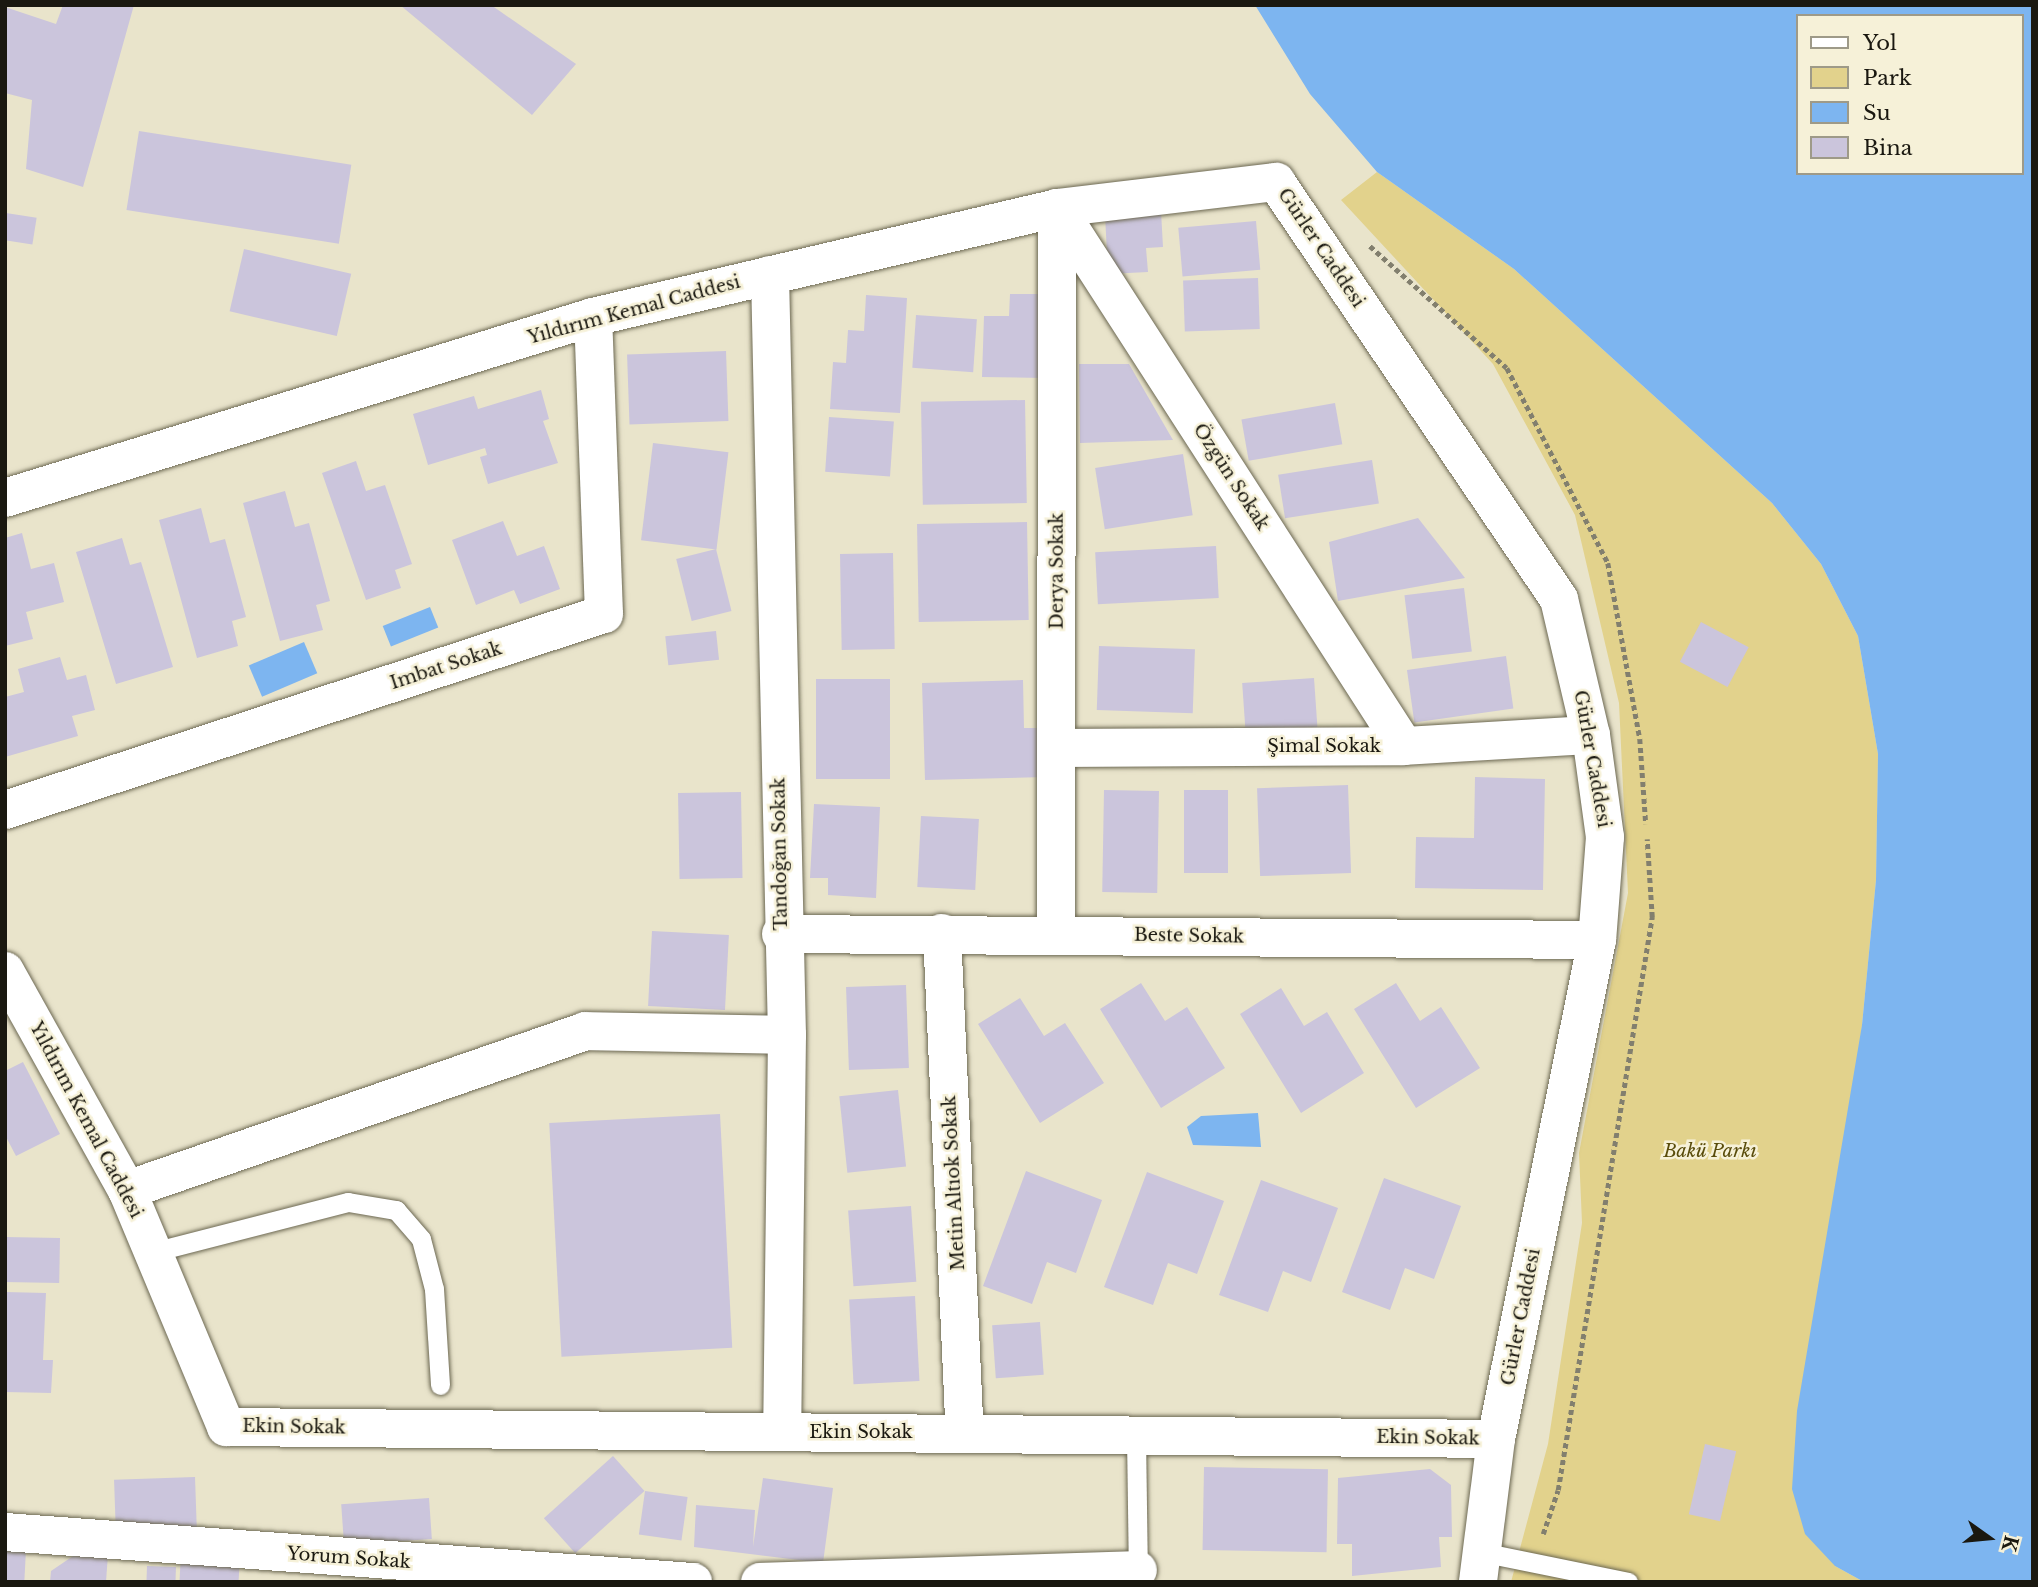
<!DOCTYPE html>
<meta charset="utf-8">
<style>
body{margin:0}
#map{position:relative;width:2038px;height:1587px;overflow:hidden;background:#e9e4cb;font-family:"Libre Baskerville",serif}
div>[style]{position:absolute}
.green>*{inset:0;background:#e2d28c}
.water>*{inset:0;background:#7db5f0;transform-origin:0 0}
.building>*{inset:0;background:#cbc5dc;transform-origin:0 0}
.path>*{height:4.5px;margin-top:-2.25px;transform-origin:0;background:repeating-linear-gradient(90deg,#827f6e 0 5px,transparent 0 8.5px)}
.roads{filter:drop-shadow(0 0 2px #6c6852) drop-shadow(0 0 2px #6c6852)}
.lane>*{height:19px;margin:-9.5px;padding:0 9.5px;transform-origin:9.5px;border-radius:9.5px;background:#fff}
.street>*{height:38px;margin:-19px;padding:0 19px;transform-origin:19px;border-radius:19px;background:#fff}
.secondary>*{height:38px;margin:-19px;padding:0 19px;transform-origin:19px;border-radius:19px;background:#fff}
span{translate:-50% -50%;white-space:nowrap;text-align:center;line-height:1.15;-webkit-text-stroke:5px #f6f1d8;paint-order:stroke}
.street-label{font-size:18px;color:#1a1810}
.park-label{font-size:18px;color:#594c0b;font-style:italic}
.frame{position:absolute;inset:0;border:7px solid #1a1810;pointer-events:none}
.legend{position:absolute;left:1796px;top:14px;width:228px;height:161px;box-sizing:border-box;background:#f6f1d8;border:2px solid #9e9a88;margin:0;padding:9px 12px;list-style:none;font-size:21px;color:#1a1810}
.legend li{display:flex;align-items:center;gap:14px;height:35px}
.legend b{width:35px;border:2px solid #9e9a88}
.north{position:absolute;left:1954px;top:1503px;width:70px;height:70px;-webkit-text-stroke:5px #f6f1d8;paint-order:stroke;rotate:105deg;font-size:19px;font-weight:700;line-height:28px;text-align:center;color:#1a1810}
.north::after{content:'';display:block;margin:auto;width:24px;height:32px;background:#1a1810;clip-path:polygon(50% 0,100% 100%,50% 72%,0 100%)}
</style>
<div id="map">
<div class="green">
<i style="clip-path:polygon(1377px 172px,1514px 269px,1772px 503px,1821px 564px,1858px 636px,1878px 754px,1876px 880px,1862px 1025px,1835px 1566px,1864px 1582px,1511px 1582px,1548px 1444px,1582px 1223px,1579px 1153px,1628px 893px,1619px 703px,1575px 515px,1493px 364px,1341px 200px)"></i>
</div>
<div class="water">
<i style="clip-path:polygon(evenodd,1255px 5px,2033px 5px,2033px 1582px,1864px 1582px,1835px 1566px,1805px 1534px,1792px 1489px,1797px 1411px,1862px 1025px,1876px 880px,1878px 754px,1858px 636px,1821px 564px,1772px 503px,1514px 269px,1377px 172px,1310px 94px,1255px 5px,1798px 16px,2022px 16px,2022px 173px,1798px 173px,1798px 16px)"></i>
<i style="left:430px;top:607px;width:22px;height:51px;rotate:68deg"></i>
<i style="left:304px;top:642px;width:34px;height:60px;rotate:67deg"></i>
<i style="clip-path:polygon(1258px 1113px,1261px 1147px,1193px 1145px,1187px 1127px,1201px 1116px)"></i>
</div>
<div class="building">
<i style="clip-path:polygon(63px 5px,134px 5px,83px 187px,26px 169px,32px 100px,5px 93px,5px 7px,56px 24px)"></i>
<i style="clip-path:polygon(400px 5px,491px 5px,576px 64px,532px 115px)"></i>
<i style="left:139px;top:131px;width:215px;height:80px;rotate:9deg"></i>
<i style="clip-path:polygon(1161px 211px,1163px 247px,1146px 248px,1148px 272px,1108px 274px,1105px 214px)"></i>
<i style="left:6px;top:213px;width:31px;height:27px;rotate:9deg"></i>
<i style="left:1256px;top:221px;width:49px;height:78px;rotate:85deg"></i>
<i style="left:244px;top:249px;width:110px;height:64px;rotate:13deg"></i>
<i style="left:1258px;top:278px;width:51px;height:75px;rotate:88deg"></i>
<i style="clip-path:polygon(1010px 294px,1048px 294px,1046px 378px,982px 377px,984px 316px,1009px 316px)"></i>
<i style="clip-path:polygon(866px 295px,907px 298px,900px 413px,830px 409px,833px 362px,846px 363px,848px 330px,864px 331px)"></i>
<i style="left:916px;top:315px;width:61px;height:53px;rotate:4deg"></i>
<i style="left:726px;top:351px;width:70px;height:99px;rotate:88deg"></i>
<i style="clip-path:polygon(1079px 364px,1129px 364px,1173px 440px,1080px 443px)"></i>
<i style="clip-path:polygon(541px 390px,549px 419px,543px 421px,558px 463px,488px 484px,480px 457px,487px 455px,485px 448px,428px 465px,413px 414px,474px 396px,478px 409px)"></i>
<i style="left:1025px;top:400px;width:103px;height:104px;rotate:89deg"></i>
<i style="left:1335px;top:403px;width:42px;height:95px;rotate:80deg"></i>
<i style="left:829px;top:417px;width:65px;height:55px;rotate:4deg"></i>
<i style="left:653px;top:443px;width:76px;height:98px;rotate:7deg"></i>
<i style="left:1183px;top:454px;width:62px;height:89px;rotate:81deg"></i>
<i style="left:1372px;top:460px;width:44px;height:95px;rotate:81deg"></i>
<i style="clip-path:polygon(356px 461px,366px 491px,385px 485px,412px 564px,395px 570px,401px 588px,366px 600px,322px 473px)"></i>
<i style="clip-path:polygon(285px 491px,295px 527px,309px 523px,330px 601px,316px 605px,323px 630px,280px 641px,243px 503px)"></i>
<i style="clip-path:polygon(201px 508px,210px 543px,225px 539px,246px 617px,232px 621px,238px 646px,197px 658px,159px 520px)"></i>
<i style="clip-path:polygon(1418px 518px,1465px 578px,1338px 601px,1329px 542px)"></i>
<i style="clip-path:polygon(503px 521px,517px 556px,544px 546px,560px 589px,520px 604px,514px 590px,476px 605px,452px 540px)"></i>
<i style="left:1027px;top:522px;width:98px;height:110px;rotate:89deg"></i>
<i style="clip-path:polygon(22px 533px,31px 569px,54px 563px,64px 602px,26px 612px,33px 639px,5px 646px,5px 538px)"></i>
<i style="clip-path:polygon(122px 538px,130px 565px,141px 562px,173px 667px,116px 684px,76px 552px)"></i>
<i style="left:1216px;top:546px;width:52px;height:121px;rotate:87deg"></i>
<i style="left:716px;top:549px;width:64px;height:41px;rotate:76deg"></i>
<i style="left:893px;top:553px;width:96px;height:53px;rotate:89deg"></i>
<i style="left:1464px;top:588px;width:64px;height:60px;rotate:83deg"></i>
<i style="left:1701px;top:622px;width:54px;height:45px;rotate:28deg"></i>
<i style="left:716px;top:631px;width:29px;height:51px;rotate:84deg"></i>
<i style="left:1099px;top:646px;width:96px;height:64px;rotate:2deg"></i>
<i style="left:1506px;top:656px;width:53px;height:100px;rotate:82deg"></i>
<i style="clip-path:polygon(60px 657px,67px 680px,86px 675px,95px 710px,72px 716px,78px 736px,5px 757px,5px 697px,24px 692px,18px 669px)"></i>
<i style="left:1314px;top:678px;width:49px;height:72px;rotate:86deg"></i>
<i style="left:816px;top:679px;width:74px;height:100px"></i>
<i style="clip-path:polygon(1023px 680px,1024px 728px,1045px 728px,1046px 777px,925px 780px,922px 683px)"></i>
<i style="clip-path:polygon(1475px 777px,1545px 779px,1543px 890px,1415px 888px,1416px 837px,1474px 838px)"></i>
<i style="left:1348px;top:785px;width:88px;height:91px;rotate:88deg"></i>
<i style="left:1104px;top:790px;width:55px;height:102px;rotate:1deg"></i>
<i style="left:1228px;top:790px;width:83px;height:44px;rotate:90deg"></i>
<i style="left:741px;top:792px;width:86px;height:63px;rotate:89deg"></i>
<i style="clip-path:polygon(814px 804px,880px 807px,876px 898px,828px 895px,828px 878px,810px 878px)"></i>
<i style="left:921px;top:816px;width:58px;height:71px;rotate:3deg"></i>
<i style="left:652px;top:931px;width:77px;height:75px;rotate:3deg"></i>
<i style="clip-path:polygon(1141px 983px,1165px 1021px,1187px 1007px,1225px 1068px,1161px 1108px,1100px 1009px)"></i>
<i style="clip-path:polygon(1396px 983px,1420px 1021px,1441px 1007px,1480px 1068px,1416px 1108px,1354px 1009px)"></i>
<i style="left:906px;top:985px;width:83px;height:60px;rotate:88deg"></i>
<i style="clip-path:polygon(1281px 988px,1304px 1026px,1327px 1012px,1364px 1073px,1301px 1113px,1240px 1014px)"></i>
<i style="clip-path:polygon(1020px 998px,1044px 1036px,1065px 1023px,1104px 1083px,1040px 1123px,978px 1024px)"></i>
<i style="clip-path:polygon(23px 1062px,60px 1134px,16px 1156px,5px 1135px,5px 1071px)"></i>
<i style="left:898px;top:1090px;width:77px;height:59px;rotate:84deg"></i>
<i style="left:720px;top:1114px;width:234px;height:171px;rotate:87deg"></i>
<i style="clip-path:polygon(1026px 1171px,1102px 1200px,1076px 1273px,1047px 1262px,1032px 1304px,983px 1286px)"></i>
<i style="clip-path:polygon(1147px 1172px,1224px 1201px,1197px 1274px,1168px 1263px,1153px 1305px,1104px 1287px)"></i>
<i style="clip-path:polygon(1384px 1178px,1461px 1206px,1434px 1279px,1405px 1268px,1390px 1310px,1342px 1292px)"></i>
<i style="clip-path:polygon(1261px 1180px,1338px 1208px,1311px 1282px,1283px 1271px,1268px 1312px,1219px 1295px)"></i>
<i style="left:911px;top:1206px;width:76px;height:63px;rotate:86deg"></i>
<i style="left:5px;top:1237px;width:55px;height:45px;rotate:1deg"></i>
<i style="clip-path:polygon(5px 1292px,46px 1293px,43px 1360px,53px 1360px,51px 1393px,5px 1392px)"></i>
<i style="left:915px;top:1296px;width:85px;height:66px;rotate:87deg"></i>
<i style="left:1040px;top:1322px;width:53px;height:48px;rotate:86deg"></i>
<i style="left:1705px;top:1444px;width:32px;height:72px;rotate:13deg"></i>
<i style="left:613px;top:1456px;width:47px;height:93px;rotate:48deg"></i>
<i style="left:1204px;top:1467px;width:124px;height:83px;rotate:1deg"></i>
<i style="clip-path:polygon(1430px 1469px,1451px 1485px,1452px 1537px,1439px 1537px,1441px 1567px,1352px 1576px,1352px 1544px,1337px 1544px,1338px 1478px)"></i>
<i style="left:195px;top:1477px;width:56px;height:81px;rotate:88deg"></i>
<i style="clip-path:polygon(763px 1478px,833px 1488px,823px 1563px,694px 1547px,696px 1505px,755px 1510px,753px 1547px)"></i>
<i style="left:645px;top:1491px;width:43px;height:44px;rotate:8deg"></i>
<i style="left:429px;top:1498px;width:41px;height:88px;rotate:86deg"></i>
<i style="left:5px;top:1549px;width:21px;height:33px;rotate:3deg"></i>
<i style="clip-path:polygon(79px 1552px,108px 1554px,106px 1582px,50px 1582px,51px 1571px)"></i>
<i style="left:181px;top:1553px;width:59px;height:29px;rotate:3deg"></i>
<i style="left:147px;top:1566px;width:29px;height:16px;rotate:2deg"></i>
</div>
<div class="path">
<i style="left:1370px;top:246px;width:183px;rotate:41.7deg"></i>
<i style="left:1507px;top:368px;width:220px;rotate:62.6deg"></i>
<i style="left:1608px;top:563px;width:179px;rotate:79.7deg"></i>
<i style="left:1640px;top:739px;width:85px;rotate:86deg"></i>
<i style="left:1543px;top:1534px;width:46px;rotate:-71.2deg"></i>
<i style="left:1558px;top:1490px;width:581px;rotate:-80.68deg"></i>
<i style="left:1652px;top:917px;width:78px;rotate:-93.7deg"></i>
</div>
<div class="roads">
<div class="lane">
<i style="left:153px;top:1252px;width:201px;rotate:-14.4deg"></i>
<i style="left:348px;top:1202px;width:49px;rotate:9.5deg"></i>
<i style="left:396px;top:1210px;width:38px;rotate:49deg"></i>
<i style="left:421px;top:1239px;width:52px;rotate:75.4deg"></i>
<i style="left:434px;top:1289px;width:96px;rotate:86.4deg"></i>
<i style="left:1136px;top:1435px;width:135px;rotate:89.2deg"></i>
<i style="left:1481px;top:1552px;width:150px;rotate:11.5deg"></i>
</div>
<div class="street">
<i style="left:1057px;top:208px;width:640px;rotate:57.18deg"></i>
<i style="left:770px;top:275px;width:760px;rotate:88.72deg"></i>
<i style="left:787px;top:1035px;width:397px;rotate:90.7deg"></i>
<i style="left:5px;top:498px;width:615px;rotate:-17.11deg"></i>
<i style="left:593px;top:317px;width:477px;rotate:-13.2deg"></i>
<i style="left:1057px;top:208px;width:221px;rotate:-6.8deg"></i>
<i style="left:1056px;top:748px;width:348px;rotate:-0.3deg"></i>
<i style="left:1404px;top:746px;width:187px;rotate:-3.4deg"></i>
<i style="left:5px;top:810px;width:630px;rotate:-18.12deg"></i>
<i style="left:604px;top:614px;width:297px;rotate:-92.1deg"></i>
<i style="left:942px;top:933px;width:500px;rotate:87.4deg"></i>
<i style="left:781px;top:934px;width:816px;rotate:0.42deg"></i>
<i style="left:1056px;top:934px;width:726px;rotate:-89.92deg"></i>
<i style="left:127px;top:1190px;width:485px;rotate:-19.1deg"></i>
<i style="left:585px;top:1031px;width:202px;rotate:1.1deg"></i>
<i style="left:226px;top:1427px;width:1270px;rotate:0.54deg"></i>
<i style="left:5px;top:1532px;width:690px;rotate:4.16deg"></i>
<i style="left:760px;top:1582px;width:378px;rotate:-1.8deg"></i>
</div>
<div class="secondary">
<i style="left:1276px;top:182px;width:504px;rotate:55.84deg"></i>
<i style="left:1559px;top:599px;width:140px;rotate:76.8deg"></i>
<i style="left:1591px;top:735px;width:103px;rotate:82.2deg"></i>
<i style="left:1605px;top:837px;width:103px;rotate:94.4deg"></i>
<i style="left:1597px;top:940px;width:509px;rotate:101.44deg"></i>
<i style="left:1496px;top:1439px;width:144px;rotate:97.2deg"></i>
<i style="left:5px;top:971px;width:251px;rotate:60.9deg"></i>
<i style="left:127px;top:1190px;width:257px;rotate:67.3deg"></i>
</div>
</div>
<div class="street-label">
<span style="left:1321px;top:248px;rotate:56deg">Gürler Caddesi</span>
<span style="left:634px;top:310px;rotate:-15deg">Yıldırım Kemal Caddesi</span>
<span style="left:1231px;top:477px;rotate:57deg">Özgün Sokak</span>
<span style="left:1057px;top:571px;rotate:-90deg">Derya Sokak</span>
<span style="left:446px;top:666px;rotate:-18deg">Imbat Sokak</span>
<span style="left:1324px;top:746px">Şimal Sokak</span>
<span style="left:1592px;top:759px;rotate:80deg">Gürler Caddesi</span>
<span style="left:780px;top:854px;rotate:-91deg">Tandoğan Sokak</span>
<span style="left:1189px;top:936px;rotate:1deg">Beste Sokak</span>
<span style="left:86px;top:1120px;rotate:62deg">Yıldırım Kemal Caddesi</span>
<span style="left:954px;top:1183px;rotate:-93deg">Metin Altıok Sokak</span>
<span style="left:1521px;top:1317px;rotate:-79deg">Gürler Caddesi</span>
<span style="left:294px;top:1427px;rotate:1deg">Ekin Sokak</span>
<span style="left:861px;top:1432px">Ekin Sokak</span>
<span style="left:1428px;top:1438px;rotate:1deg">Ekin Sokak</span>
<span style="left:349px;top:1558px;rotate:4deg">Yorum Sokak</span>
</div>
<div class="park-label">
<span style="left:1710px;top:1151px">Bakü Parkı</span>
</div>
<div class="frame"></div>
<ul class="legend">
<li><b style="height:9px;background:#fff"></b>Yol</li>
<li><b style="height:19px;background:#e2d28c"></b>Park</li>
<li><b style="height:19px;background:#7db5f0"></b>Su</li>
<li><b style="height:19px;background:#cbc5dc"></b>Bina</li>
</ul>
<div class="north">K</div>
</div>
